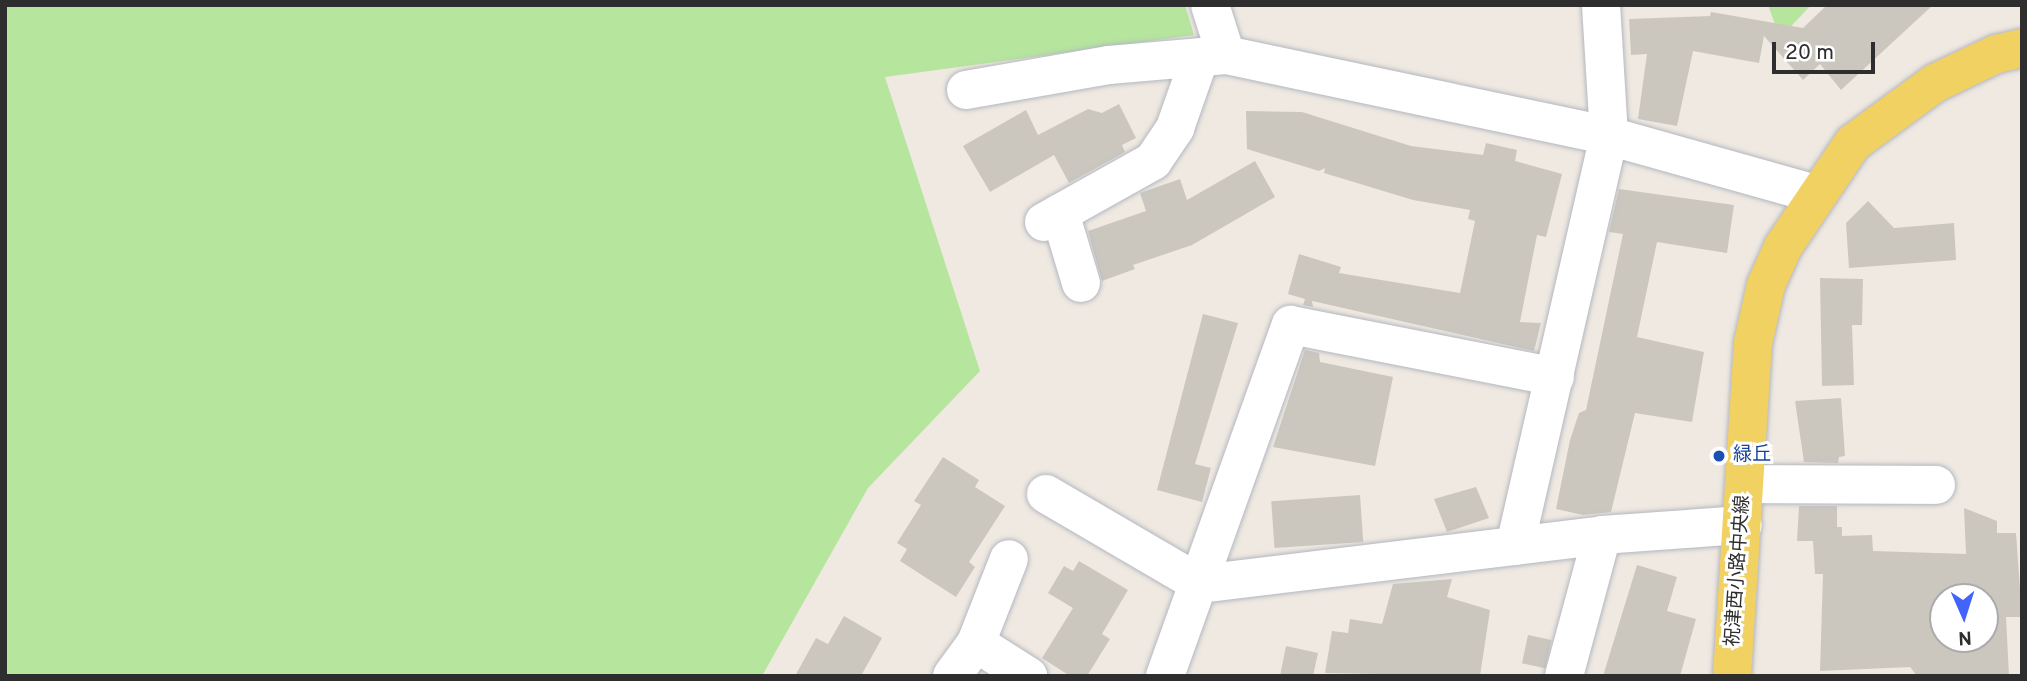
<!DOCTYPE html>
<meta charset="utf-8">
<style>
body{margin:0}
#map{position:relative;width:2027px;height:681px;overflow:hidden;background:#efe9e1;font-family:Overpass,"Noto Sans JP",sans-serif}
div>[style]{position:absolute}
.green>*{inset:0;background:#b6e59e}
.building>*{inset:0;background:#cbc7bf;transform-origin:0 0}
.roads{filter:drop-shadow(0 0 2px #b4b7c1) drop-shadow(0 0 2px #b4b7c1)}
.minor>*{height:38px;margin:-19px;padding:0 19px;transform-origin:19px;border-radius:19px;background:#fff}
.major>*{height:38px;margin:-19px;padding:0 19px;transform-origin:19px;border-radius:19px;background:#f2d163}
.dots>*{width:19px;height:19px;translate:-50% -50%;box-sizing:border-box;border:4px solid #fff;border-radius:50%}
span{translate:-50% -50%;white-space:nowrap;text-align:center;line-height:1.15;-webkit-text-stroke:6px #fff;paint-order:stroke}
.transit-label{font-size:19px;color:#164399}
.left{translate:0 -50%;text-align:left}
.street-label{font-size:19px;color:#2e2e2e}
.frame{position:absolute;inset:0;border:7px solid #2e2e2e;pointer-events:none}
.north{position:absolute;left:1929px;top:583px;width:70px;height:70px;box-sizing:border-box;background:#fff;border:2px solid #ababab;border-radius:50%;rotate:177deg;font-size:19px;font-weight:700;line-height:28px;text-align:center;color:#2e2e2e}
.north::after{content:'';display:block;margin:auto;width:24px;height:32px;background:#4264fb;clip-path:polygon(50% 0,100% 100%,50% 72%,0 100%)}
.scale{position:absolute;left:1772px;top:42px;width:103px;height:32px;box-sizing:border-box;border:4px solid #2e2e2e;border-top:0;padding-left:9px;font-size:21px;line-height:24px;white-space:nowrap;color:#2e2e2e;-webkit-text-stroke:5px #fff;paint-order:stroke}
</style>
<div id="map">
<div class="green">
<i style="clip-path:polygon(5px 5px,1185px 5px,1194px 35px,885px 77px,980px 371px,868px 488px,762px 676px,5px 676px)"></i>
<i style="clip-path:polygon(1768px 5px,1811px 5px,1780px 38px)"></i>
</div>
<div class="building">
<i style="clip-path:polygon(1827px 5px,1933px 5px,1841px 90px,1820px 64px,1803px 80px,1764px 36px,1759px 63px,1693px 51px,1677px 126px,1638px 119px,1647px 54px,1631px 55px,1629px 19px,1710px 16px,1711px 12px,1803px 28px)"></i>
<i style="clip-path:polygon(1119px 104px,1136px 138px,1122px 145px,1125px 152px,1069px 183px,1054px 155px,990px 192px,963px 146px,1026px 110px,1038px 135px,1088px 109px,1102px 113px)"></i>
<i style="clip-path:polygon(1246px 111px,1302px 112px,1411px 146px,1483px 155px,1486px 143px,1517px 150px,1515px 161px,1562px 174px,1546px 237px,1537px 235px,1520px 322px,1541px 323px,1534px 351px,1312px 301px,1313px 307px,1303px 305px,1305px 299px,1288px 294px,1299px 254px,1341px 267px,1339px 273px,1460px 293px,1475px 221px,1468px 219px,1470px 210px,1413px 200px,1324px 173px,1325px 168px,1319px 171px,1247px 149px)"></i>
<i style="clip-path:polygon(1255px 161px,1275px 197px,1192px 245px,1133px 265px,1135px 269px,1102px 281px,1088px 231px,1146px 211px,1140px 193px,1180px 179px,1187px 200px)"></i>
<i style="clip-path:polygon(1619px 189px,1734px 205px,1727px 253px,1657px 242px,1637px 337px,1704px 352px,1692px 422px,1635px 413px,1611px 512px,1583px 515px,1556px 509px,1570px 440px,1579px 413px,1586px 410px,1623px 234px,1609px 232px)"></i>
<i style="clip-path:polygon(1868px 201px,1894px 228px,1954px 223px,1956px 260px,1849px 268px,1846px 223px)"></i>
<i style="clip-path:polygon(1820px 278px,1863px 279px,1862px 325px,1852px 325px,1854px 385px,1822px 386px)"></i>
<i style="clip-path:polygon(1203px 314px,1238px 323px,1195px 464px,1211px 468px,1202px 502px,1157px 490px)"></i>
<i style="clip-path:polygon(1305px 350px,1319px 353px,1320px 362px,1393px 377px,1375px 466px,1273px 447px)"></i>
<i style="clip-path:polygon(1841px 398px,1845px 456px,1839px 457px,1838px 463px,1804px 462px,1795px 401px)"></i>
<i style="clip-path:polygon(943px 457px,979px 480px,975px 487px,1005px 506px,969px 562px,975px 567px,956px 597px,900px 561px,907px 549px,897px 543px,921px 505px,914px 501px)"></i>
<i style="clip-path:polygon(1476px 487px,1489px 518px,1447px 532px,1434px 499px)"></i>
<i style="left:1360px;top:495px;width:47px;height:89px;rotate:86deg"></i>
<i style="clip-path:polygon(evenodd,1799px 506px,1837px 506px,1837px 527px,1842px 527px,1842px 536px,1872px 535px,1873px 551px,1966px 554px,1964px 508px,1997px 521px,1997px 533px,2016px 533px,2022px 617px,2006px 617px,2009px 676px,1917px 676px,1910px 667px,1820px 671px,1823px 574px,1815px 574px,1813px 541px,1797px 541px,1799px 506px,1943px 597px,1985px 597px,1985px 639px,1943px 639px,1943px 597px)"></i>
<i style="clip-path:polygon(1079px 561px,1128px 590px,1102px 634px,1110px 639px,1087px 676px,1070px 676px,1042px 658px,1073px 608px,1048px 593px,1064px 566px,1073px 571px)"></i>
<i style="clip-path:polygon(1637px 565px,1677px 577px,1667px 611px,1696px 619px,1680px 676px,1603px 676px)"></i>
<i style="clip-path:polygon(1452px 579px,1447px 597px,1490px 610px,1480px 676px,1325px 673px,1332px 631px,1348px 633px,1350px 619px,1382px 624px,1393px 584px)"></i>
<i style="clip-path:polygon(844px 616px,882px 638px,861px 676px,795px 676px,816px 638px,828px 644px)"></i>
<i style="left:1528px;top:635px;width:24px;height:29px;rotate:12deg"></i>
<i style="clip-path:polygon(1286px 646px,1318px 653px,1313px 676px,1280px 676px)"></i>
</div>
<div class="roads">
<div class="minor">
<i style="left:1210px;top:5px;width:52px;rotate:72.3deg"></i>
<i style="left:966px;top:90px;width:145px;rotate:-9.9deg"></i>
<i style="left:1109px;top:65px;width:117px;rotate:-4.9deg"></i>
<i style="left:1226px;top:55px;width:391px;rotate:11.9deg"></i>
<i style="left:1609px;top:136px;width:215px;rotate:15.7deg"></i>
<i style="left:1060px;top:213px;width:73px;rotate:73.3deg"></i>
<i style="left:1044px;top:222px;width:125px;rotate:-29.2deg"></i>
<i style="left:1153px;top:161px;width:40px;rotate:-56deg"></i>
<i style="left:1175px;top:128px;width:75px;rotate:-70.6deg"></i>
<i style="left:1745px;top:484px;width:191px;rotate:0.3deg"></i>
<i style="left:1046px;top:494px;width:178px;rotate:30.3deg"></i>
<i style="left:1200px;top:584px;width:405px;rotate:-6.9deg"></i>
<i style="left:1602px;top:535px;width:141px;rotate:-4.1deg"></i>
<i style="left:1515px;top:546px;width:421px;rotate:-77.1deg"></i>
<i style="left:1609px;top:136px;width:131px;rotate:-93.5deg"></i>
<i style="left:976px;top:643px;width:62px;rotate:32.4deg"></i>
<i style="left:952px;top:676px;width:41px;rotate:-54deg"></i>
<i style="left:976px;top:643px;width:90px;rotate:-68.6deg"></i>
<i style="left:1165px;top:676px;width:373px;rotate:-70.3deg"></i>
<i style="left:1291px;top:325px;width:269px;rotate:11.1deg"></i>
<i style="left:1564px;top:676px;width:146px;rotate:-74.9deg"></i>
</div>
<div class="major">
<i style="left:1732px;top:676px;width:334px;rotate:-86.4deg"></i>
<i style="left:1753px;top:343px;width:59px;rotate:-77.4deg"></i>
<i style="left:1766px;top:285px;width:42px;rotate:-65.9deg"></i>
<i style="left:1783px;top:247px;width:125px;rotate:-56.1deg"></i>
<i style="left:1853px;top:143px;width:102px;rotate:-36.2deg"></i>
<i style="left:1935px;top:83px;width:68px;rotate:-25.4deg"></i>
<i style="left:1996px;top:54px;width:27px;rotate:-13deg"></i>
</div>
</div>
<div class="dots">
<i style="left:1719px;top:456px;background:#1a4fb4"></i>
</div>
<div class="transit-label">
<span class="left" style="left:1733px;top:456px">緑丘</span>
</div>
<div class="street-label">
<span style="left:1739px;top:571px;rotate:-86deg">祝津西小路中央線</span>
</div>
<div class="frame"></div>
<div class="north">N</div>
<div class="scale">20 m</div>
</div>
